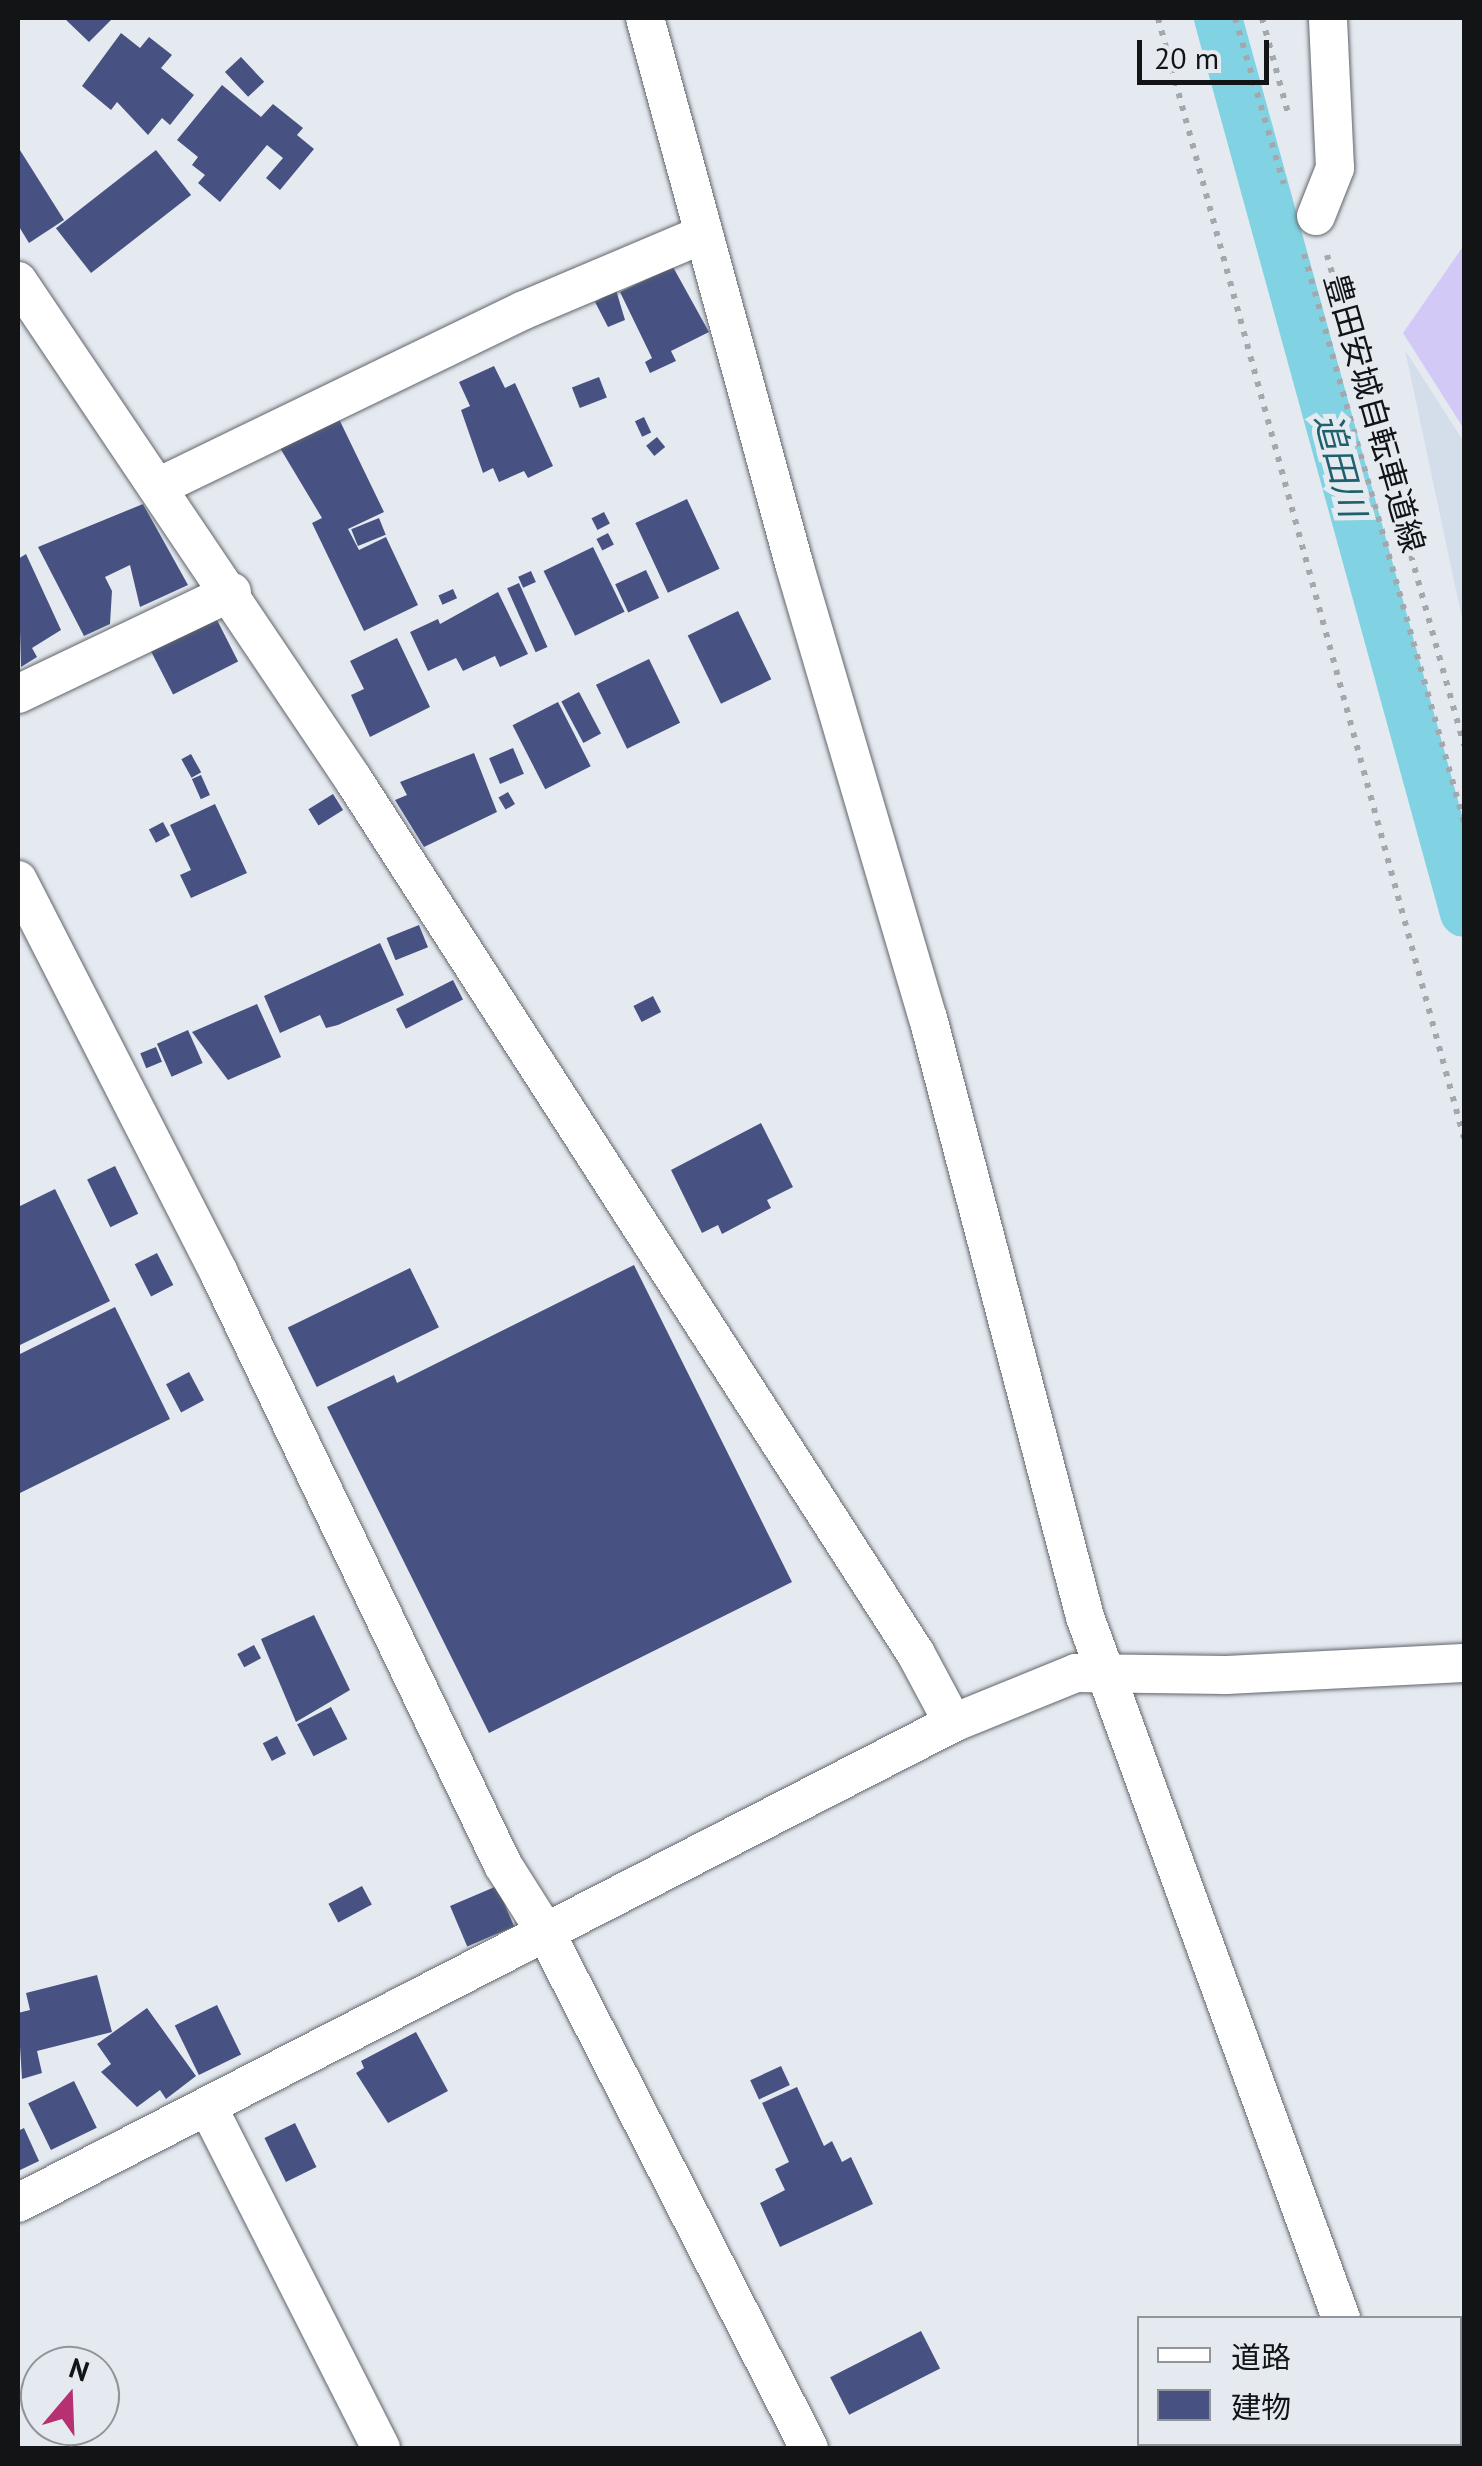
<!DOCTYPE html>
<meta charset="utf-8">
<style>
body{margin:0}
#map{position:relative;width:1482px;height:2466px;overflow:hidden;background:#e5eaf1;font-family:"PT Sans","Noto Sans JP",sans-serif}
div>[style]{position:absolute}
.built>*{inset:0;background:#d4deeb}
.green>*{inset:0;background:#d2c9f7}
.canal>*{height:48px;margin:-24px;padding:0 24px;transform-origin:24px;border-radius:24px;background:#81d2e2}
.building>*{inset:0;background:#475283;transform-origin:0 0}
.path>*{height:6px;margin-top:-3px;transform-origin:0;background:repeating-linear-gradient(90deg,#a4a8ad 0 5px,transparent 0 13px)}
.roads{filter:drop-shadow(0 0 2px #61666b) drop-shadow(0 0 2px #61666b)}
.minor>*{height:38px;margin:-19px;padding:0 19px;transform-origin:19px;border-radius:19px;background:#fff}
span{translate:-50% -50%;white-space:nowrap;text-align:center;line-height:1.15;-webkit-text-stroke:10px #e5eaf1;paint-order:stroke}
.street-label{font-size:32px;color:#121416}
.water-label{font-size:35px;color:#1e606c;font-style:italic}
.frame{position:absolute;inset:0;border:20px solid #121416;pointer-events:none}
.legend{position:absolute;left:1137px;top:2316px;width:325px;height:130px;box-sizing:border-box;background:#e5eaf1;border:2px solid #919499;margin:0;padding:12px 18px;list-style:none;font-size:30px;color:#121416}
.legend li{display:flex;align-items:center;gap:20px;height:50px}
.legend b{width:50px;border:2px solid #919499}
.north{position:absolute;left:20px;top:2346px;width:100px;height:100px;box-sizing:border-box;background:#e5eaf1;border:2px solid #919499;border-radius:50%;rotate:19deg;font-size:28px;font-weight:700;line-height:40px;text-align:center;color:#121416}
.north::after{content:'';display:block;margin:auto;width:35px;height:45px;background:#b73072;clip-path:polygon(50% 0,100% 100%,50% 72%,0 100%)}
.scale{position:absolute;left:1137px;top:40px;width:132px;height:45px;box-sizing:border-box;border:5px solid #121416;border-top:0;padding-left:12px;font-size:30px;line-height:35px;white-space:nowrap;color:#121416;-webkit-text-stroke:8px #e5eaf1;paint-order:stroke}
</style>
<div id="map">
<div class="built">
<i style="clip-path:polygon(1405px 350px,1464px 442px,1464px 628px)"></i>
</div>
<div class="green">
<i style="clip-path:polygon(1464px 245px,1464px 429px,1403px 333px)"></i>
</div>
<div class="canal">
<i style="left:1218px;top:18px;width:928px;rotate:74.63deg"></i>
</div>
<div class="building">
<i style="clip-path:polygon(64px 18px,113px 18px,89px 42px)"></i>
<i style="clip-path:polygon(121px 33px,140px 48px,149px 37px,172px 55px,161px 68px,194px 95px,170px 125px,162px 118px,148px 135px,117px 102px,111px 110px,82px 86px)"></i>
<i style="left:241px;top:57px;width:34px;height:22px;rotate:47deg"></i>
<i style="clip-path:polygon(222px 85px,261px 117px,273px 104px,303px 128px,297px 135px,314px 149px,280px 190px,266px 178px,283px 158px,267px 145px,220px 202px,198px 183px,205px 175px,192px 165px,198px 157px,177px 140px)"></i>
<i style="clip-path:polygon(18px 147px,64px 220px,29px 243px,18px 225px)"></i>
<i style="left:156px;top:150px;width:57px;height:127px;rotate:52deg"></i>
<i style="clip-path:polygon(673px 267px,709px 332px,671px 351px,676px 361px,650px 373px,645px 362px,652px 358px,620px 292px)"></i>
<i style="clip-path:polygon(616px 290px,625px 320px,608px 327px,595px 302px)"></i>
<i style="clip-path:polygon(494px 366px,505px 388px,515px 383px,553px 466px,528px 478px,524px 471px,499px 482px,493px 468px,483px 473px,461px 410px,470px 406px,459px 382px)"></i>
<i style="left:599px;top:377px;width:22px;height:29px;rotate:69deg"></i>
<i style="left:644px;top:417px;width:17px;height:10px;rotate:65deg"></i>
<i style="clip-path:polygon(339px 419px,384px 512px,348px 529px,359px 550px,386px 537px,418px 605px,364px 631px,312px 523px,322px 518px,280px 448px)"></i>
<i style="left:657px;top:437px;width:13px;height:14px;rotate:51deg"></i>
<i style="left:687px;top:499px;width:77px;height:57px;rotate:65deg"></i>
<i style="clip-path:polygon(143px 504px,188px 585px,140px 607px,130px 565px,105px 577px,112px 591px,110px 624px,84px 636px,38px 547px)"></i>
<i style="left:604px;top:512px;width:13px;height:14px;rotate:63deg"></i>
<i style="left:379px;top:518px;width:18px;height:30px;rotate:68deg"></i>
<i style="left:608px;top:533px;width:13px;height:13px;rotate:63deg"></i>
<i style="left:593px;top:547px;width:72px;height:55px;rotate:64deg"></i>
<i style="clip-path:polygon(26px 554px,61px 630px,32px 648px,37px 657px,21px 667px,18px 559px)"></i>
<i style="left:646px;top:570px;width:31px;height:34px;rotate:65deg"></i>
<i style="left:531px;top:571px;width:12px;height:14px;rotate:66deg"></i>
<i style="left:519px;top:583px;width:70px;height:13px;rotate:66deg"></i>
<i style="left:453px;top:589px;width:10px;height:16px;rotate:66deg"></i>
<i style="clip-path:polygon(498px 592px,528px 654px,500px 667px,495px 656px,463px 671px,456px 658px,428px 671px,410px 632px,438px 619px,440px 624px)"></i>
<i style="left:738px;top:611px;width:76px;height:56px;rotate:64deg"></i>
<i style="left:215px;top:616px;width:51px;height:73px;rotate:63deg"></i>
<i style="clip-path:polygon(397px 638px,430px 707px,370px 737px,351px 695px,364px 689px,350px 661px)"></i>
<i style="left:649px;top:659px;width:71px;height:59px;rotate:64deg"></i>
<i style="left:579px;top:692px;width:47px;height:20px;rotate:62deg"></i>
<i style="left:558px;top:702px;width:72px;height:51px;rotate:63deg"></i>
<i style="left:513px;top:748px;width:28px;height:26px;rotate:67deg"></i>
<i style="clip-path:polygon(474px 753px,497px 812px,424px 847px,395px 800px,407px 795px,400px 782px)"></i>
<i style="left:191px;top:754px;width:21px;height:11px;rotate:61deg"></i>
<i style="left:201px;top:775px;width:22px;height:10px;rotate:66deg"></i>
<i style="left:508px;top:792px;width:14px;height:11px;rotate:60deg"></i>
<i style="left:333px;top:794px;width:19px;height:29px;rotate:58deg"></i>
<i style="clip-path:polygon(215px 804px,247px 873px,191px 898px,180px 875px,191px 870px,170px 825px)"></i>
<i style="left:163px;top:822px;width:15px;height:16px;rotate:62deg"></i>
<i style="left:419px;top:925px;width:24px;height:35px;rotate:68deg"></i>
<i style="clip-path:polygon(380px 943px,404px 995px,338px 1025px,326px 1028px,320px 1015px,280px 1033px,264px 996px)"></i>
<i style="left:453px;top:980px;width:22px;height:64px;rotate:63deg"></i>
<i style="left:653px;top:996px;width:18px;height:22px;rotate:63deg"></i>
<i style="clip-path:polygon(257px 1004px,281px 1057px,228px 1080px,192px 1032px)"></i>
<i style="left:188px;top:1030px;width:36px;height:34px;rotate:66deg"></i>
<i style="left:156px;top:1047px;width:16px;height:17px;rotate:68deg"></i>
<i style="clip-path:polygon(761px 1123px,793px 1187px,767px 1200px,771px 1208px,722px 1234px,718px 1225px,702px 1233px,671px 1170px)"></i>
<i style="left:115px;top:1166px;width:53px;height:31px;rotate:64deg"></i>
<i style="clip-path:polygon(55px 1189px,110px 1301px,18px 1346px,18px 1207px)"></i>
<i style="left:157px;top:1253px;width:36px;height:25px;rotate:63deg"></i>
<i style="clip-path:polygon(634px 1265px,792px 1582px,489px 1733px,327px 1407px,394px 1375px,397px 1383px)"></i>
<i style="left:410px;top:1268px;width:66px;height:136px;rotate:64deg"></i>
<i style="clip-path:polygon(115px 1307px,170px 1419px,18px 1494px,18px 1355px)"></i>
<i style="left:189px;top:1372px;width:32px;height:26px;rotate:62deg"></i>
<i style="clip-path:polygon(314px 1615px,350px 1690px,296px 1722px,261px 1639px)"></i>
<i style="left:254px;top:1645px;width:15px;height:19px;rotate:62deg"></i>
<i style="left:331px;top:1707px;width:36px;height:38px;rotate:63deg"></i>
<i style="left:277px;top:1736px;width:20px;height:16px;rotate:63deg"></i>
<i style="left:362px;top:1886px;width:21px;height:38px;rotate:62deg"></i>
<i style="left:497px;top:1886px;width:44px;height:51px;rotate:67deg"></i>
<i style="clip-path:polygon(97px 1975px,112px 2032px,37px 2051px,42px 2073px,22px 2079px,18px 2013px,30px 2010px,26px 1993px)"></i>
<i style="left:217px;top:2005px;width:55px;height:47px;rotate:64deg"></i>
<i style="clip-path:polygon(147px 2008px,196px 2076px,166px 2099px,160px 2090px,137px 2107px,101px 2072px,111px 2064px,97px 2044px)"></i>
<i style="clip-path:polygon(416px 2032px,448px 2091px,388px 2123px,356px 2073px,364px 2068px,361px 2061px)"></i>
<i style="left:781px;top:2066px;width:21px;height:34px;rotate:65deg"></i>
<i style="left:74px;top:2081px;width:52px;height:51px;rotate:64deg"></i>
<i style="clip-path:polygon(797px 2087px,824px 2146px,832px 2141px,842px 2162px,851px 2157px,873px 2204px,780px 2247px,760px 2203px,785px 2190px,775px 2169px,789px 2162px,762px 2103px)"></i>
<i style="left:295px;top:2123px;width:49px;height:34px;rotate:64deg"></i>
<i style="clip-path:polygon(24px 2128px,39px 2161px,18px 2171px,18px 2131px)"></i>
<i style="left:921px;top:2331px;width:42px;height:102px;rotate:63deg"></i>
</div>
<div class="path">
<i style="left:1158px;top:18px;width:1161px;rotate:74.72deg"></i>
<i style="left:1235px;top:18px;width:173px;rotate:73.6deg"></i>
<i style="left:1262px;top:18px;width:98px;rotate:74.7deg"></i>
<i style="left:1304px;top:254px;width:590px;rotate:74.27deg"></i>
<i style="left:1327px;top:255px;width:509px;rotate:74.38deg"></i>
</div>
<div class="roads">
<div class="minor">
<i style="left:645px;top:18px;width:569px;rotate:74.72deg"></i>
<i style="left:795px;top:567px;width:470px;rotate:73.6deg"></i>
<i style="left:928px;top:1018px;width:619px;rotate:75.31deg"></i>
<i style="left:1085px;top:1617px;width:746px;rotate:69.94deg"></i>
<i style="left:1316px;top:216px;width:52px;rotate:-68.4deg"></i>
<i style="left:1335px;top:168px;width:150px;rotate:-92.7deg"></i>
<i style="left:18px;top:281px;width:600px;rotate:56.07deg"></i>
<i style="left:353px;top:779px;width:1040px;rotate:57.24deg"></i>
<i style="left:916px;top:1654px;width:78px;rotate:61.8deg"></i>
<i style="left:160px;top:486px;width:404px;rotate:-25.8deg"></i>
<i style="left:524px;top:310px;width:195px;rotate:-22.9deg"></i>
<i style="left:18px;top:694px;width:237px;rotate:-25.5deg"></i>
<i style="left:18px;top:880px;width:441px;rotate:62.9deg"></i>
<i style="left:219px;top:1273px;width:657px;rotate:64.37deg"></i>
<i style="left:503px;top:1865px;width:80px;rotate:57.7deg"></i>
<i style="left:546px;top:1933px;width:578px;rotate:62.95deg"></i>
<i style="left:209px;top:2109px;width:380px;rotate:63.1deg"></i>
<i style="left:18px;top:2203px;width:1051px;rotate:-27.17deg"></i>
<i style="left:953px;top:1723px;width:133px;rotate:-22.1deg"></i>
<i style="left:1076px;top:1673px;width:150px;rotate:0.8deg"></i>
<i style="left:1226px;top:1675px;width:238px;rotate:-2.9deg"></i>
<i style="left:1386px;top:2444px;width:4px;rotate:63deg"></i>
</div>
</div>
<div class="street-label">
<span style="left:1375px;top:413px;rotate:74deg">豊田安城自転車道線</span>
</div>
<div class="water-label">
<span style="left:1341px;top:465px;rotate:75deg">追田川</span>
</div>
<div class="frame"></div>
<ul class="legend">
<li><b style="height:12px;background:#fff"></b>道路</li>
<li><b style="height:28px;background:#475283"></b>建物</li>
</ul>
<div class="north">N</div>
<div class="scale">20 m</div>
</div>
